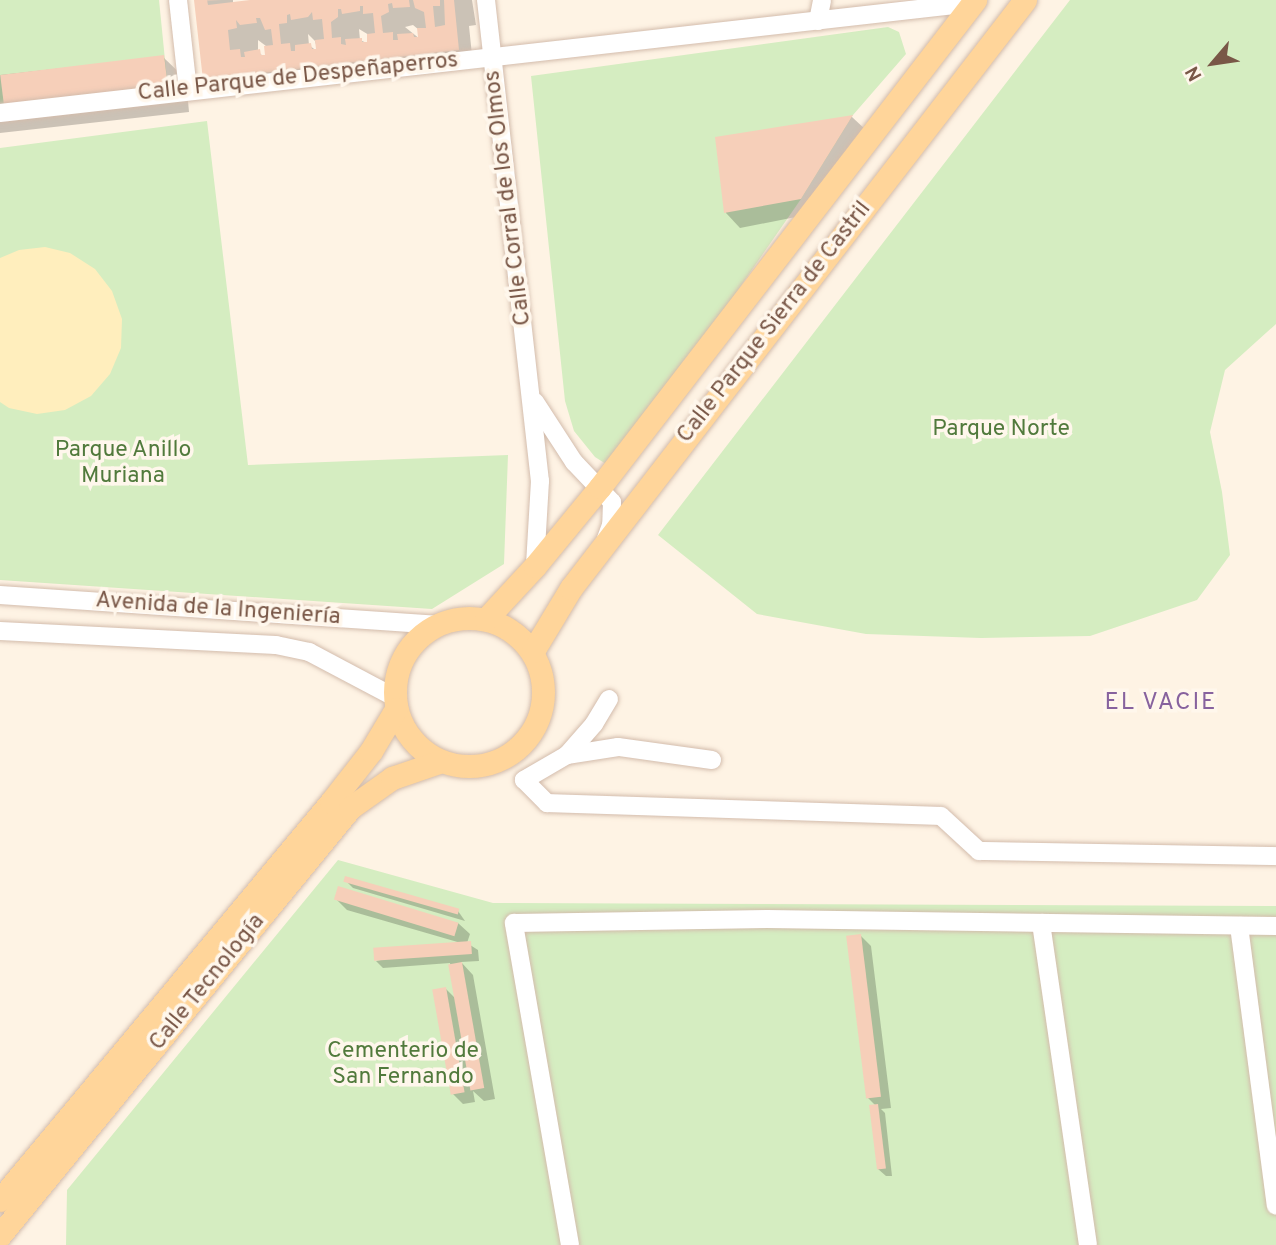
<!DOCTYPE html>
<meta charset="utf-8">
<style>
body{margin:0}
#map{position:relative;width:1276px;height:1245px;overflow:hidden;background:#fef3e4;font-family:Overpass,sans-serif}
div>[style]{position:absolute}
.green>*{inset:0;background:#d5edc1}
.sand>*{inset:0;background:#ffeebd}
.shadow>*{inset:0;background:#0003}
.building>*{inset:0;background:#f6cfb9;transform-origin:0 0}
.roads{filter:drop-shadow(0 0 2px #d3bcac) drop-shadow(0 0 2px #d3bcac)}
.minor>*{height:18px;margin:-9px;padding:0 9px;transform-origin:9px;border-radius:9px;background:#fff}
.major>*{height:23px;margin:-11.5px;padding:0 11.5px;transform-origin:11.5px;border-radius:11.5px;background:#ffd59a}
.major>.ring{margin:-11.5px;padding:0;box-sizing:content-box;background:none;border:23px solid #ffd59a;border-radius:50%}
span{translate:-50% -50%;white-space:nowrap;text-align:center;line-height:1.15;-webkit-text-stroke:7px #fff7ec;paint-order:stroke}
.street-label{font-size:23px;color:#795747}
.park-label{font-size:23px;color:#517a3c}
.neighbourhood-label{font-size:24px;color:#87629e;letter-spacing:2px}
.north{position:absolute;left:1178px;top:28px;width:70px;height:70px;-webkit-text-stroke:5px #fff7ec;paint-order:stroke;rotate:241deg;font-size:19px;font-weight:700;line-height:28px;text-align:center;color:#795747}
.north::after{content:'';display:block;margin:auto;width:24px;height:32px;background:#795747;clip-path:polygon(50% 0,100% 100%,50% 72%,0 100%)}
</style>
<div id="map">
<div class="green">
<i style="clip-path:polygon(0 0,159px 0,168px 90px,0 109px)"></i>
<i style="clip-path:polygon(1070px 0,1276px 0,1276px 324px,1225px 370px,1210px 432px,1222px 492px,1230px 555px,1197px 600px,1090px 636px,981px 638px,866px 634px,757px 614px,658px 535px)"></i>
<i style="clip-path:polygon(888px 27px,899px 32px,906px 54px,853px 115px,801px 199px,614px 469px,595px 457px,574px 431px,565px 401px,531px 76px)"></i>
<i style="clip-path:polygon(207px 121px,248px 465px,508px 455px,504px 564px,432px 609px,0 580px,0 148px)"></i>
<i style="clip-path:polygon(338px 860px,493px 903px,1276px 906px,1276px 1245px,66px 1245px,67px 1190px)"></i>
</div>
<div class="sand">
<i style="clip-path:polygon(45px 247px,70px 253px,95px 269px,112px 291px,122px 319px,121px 348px,110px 374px,91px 396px,65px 410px,37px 414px,9px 408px,0 402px,0 258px,19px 250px)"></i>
</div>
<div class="shadow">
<i style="clip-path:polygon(evenodd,196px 0,233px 0,233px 3px,264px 0,472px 0,476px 25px,469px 26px,473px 65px,220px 94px,205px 79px,196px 0,413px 25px,419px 30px,420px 39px,405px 27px,413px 25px,196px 0,359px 29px,369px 35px,369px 44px,360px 40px,359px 29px,196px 0,308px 34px,315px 41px,318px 52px,309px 45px,308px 34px,196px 0,258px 40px,266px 46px,267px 59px,258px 52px,258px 40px)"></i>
<i style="clip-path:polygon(163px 57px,186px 79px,189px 112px,0 133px,0 75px)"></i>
<i style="clip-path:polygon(852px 117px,867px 131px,816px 213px,740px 228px,726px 213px,717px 138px)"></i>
<i style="clip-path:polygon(346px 881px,458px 911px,465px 921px,353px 888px)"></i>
<i style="clip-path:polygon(336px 899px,458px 923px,470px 934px,467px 943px,478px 950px,479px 961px,461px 962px,473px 975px,495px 1099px,484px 1101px,473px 1091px,475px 1102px,463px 1104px,452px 1093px,446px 989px,457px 1000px,450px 963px,383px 968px,376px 961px,461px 943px,347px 910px)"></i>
<i style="clip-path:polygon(860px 935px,871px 946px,891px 1108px,881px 1109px,885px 1113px,892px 1176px,886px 1176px,878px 1169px,876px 1106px,868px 1098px)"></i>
</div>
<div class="building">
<i style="clip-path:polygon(evenodd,194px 0,207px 0,208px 5px,250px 0,409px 0,410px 7px,393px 8px,392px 3px,388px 4px,389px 12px,381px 16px,383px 33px,393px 32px,393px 40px,398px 40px,397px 34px,413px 33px,414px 37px,418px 37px,417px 28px,426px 28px,424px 12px,415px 8px,413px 0,440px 0,440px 6px,433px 6px,435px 27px,445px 25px,444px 0,454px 0,459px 50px,203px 80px,194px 0,360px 6px,363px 6px,363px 14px,373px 13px,375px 33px,367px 34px,367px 42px,362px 42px,362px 38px,345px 39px,346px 45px,341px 44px,341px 37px,332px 38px,331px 22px,338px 17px,338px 9px,341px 9px,342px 14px,360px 11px,360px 6px,194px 0,312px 12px,313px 20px,322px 19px,324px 39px,315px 40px,316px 49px,312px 49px,311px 43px,295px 45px,295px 51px,291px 51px,290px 43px,281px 44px,279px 24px,287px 23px,287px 15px,290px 14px,291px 20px,308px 17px,312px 12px,194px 0,256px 18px,260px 18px,265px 30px,271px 29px,273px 45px,264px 46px,265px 55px,261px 55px,260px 49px,244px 52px,245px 57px,241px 57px,240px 49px,230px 50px,228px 30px,237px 28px,236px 20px,240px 25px,257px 23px,256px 18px)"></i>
<i style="left:164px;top:55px;width:35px;height:165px;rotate:83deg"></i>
<i style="clip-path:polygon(853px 115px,801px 199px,724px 213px,715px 137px)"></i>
<i style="left:345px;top:876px;width:119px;height:6px;rotate:16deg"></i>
<i style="left:338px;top:886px;width:126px;height:14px;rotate:17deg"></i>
<i style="left:861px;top:934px;width:164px;height:15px;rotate:83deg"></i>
<i style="left:471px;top:941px;width:13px;height:98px;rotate:86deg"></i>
<i style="left:462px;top:962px;width:128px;height:14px;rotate:80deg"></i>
<i style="left:446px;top:987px;width:107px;height:14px;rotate:80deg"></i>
<i style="left:878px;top:1104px;width:65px;height:9px;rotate:83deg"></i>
</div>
<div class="roads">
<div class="minor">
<i style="left:178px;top:0;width:91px;rotate:83.7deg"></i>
<i style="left:486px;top:0;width:484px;rotate:83.6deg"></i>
<i style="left:540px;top:481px;width:85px;rotate:93.4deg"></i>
<i style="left:818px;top:21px;width:21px;rotate:-79deg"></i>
<i style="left:0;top:113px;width:978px;rotate:-6.46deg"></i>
<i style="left:535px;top:402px;width:72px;rotate:57deg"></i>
<i style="left:574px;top:462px;width:55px;rotate:46.5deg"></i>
<i style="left:612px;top:502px;width:23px;rotate:92deg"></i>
<i style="left:611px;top:525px;width:15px;rotate:110deg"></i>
<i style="left:0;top:595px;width:437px;rotate:3.9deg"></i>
<i style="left:0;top:631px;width:276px;rotate:2.9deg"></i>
<i style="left:276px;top:645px;width:34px;rotate:12deg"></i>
<i style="left:309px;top:652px;width:96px;rotate:27.9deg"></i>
<i style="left:567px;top:755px;width:41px;rotate:-48.9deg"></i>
<i style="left:594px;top:724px;width:29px;rotate:-59deg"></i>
<i style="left:712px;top:760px;width:95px;rotate:-172.1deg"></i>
<i style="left:618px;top:747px;width:52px;rotate:171.1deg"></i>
<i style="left:567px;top:755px;width:50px;rotate:149.8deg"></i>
<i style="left:524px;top:780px;width:33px;rotate:45deg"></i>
<i style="left:547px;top:803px;width:394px;rotate:1.9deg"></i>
<i style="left:941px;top:816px;width:52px;rotate:42.6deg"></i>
<i style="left:979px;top:851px;width:297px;rotate:1deg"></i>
<i style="left:1041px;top:923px;width:325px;rotate:81.7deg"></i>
<i style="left:1239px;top:926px;width:282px;rotate:82.5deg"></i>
<i style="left:570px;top:1245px;width:327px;rotate:-99.9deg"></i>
<i style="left:514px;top:923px;width:253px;rotate:-0.9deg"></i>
<i style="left:767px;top:919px;width:509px;rotate:0.79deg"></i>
</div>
<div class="major">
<i class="ring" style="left:395px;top:618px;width:125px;height:125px"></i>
<i style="left:486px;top:619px;width:72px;rotate:-47.2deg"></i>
<i style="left:535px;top:566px;width:102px;rotate:-50.6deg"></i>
<i style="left:600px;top:487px;width:615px;rotate:-52.4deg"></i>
<i style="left:533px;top:651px;width:74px;rotate:-58.9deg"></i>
<i style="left:571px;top:588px;width:743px;rotate:-52.33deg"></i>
<i style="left:0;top:1200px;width:518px;rotate:-50.25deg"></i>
<i style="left:331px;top:802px;width:65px;rotate:-51.9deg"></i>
<i style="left:371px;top:751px;width:49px;rotate:-59.2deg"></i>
<i style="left:0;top:1235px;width:552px;rotate:-50.66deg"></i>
<i style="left:350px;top:808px;width:52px;rotate:-35.5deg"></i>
<i style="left:392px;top:778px;width:50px;rotate:-18.8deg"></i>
</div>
</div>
<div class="street-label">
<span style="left:298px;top:78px;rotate:-6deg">Calle Parque de Despeñaperros</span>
<span style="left:509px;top:198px;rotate:-97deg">Calle Corral de los Olmos</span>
<span style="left:775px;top:323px;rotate:-52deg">Calle Parque Sierra de Castril</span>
<span style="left:218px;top:610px;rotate:4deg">Avenida de la Ingeniería</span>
<span style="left:208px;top:983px;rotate:-51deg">Calle Tecnología</span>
</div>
<div class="park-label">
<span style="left:1001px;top:430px">Parque Norte</span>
<span style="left:123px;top:464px">Parque Anillo<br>Muriana</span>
<span style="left:403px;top:1065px">Cementerio de<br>San Fernando</span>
</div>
<div class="neighbourhood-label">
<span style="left:1161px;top:704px">EL VACIE</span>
</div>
<div class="north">N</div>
</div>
